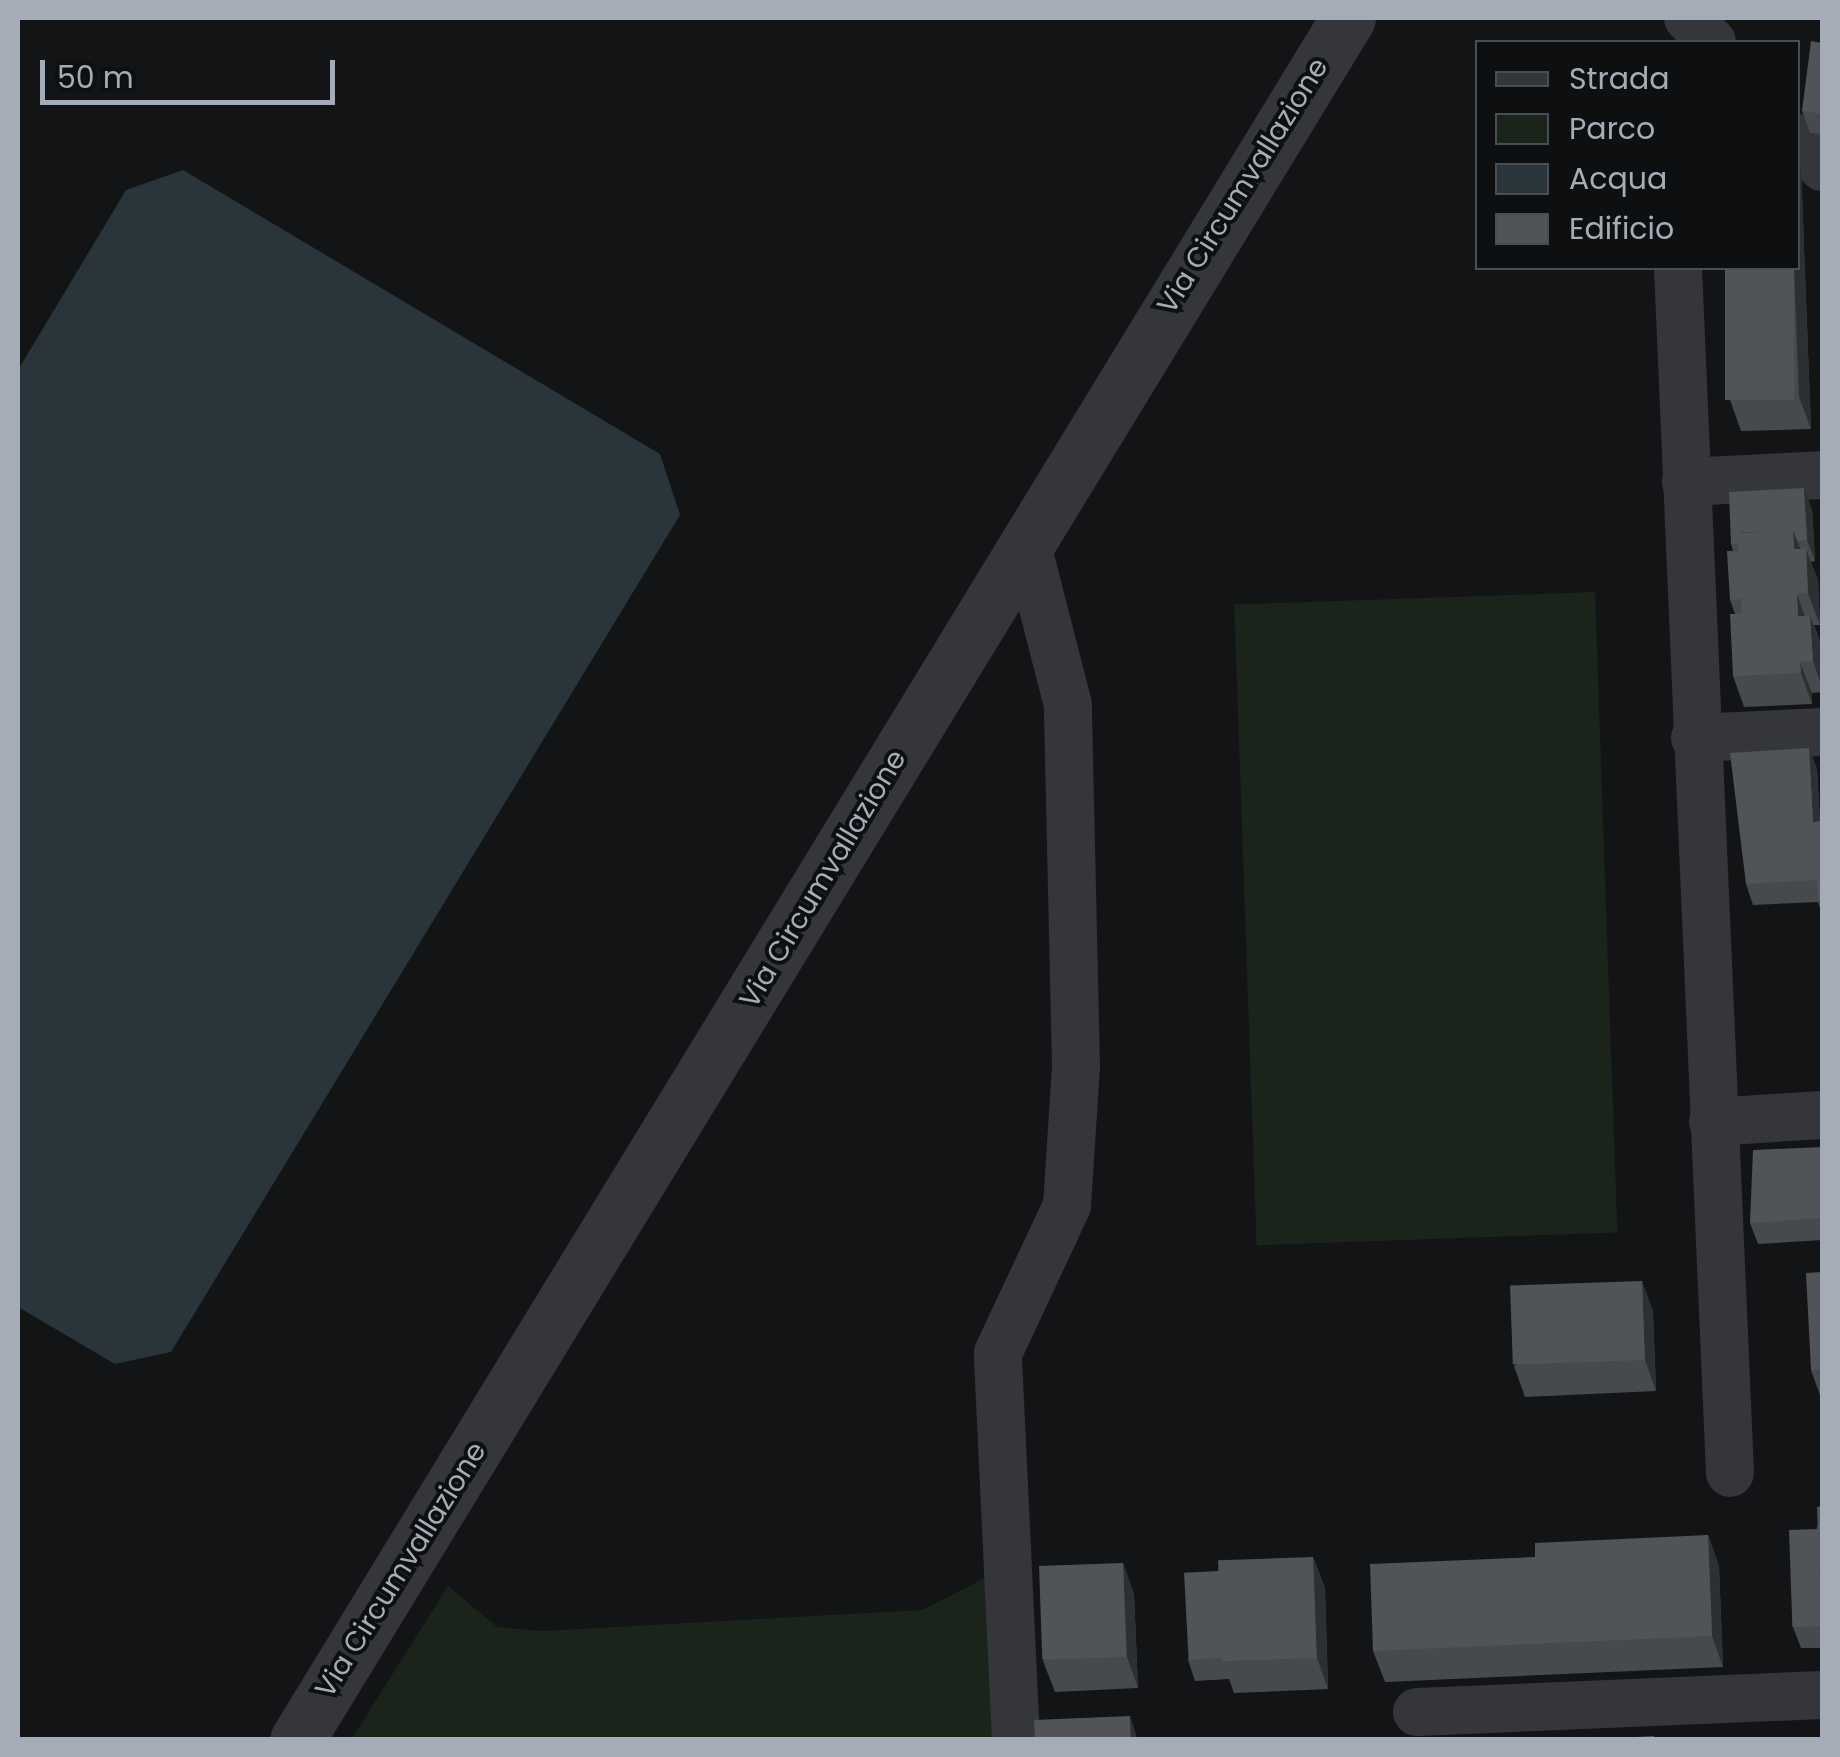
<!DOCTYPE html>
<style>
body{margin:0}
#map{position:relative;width:1840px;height:1757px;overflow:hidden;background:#131415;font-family:Poppins,sans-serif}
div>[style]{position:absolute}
.green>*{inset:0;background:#1b241b;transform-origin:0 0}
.water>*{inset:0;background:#29353a}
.minor>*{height:48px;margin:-24px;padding:0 24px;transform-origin:24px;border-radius:24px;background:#34363b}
.tertiary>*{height:55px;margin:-27.5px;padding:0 27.5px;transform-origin:27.5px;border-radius:27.5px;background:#34363b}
.wall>*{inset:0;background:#46494e}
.shaded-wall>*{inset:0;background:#2d3032}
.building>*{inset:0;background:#505459;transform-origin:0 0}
span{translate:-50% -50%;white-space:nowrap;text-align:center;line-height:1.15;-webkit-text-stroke:8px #0e0f10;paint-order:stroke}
.street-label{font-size:28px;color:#a4acb7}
.frame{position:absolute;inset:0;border:20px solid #a4acb7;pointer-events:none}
.legend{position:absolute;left:1475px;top:40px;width:325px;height:230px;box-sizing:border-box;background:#0e0f10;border:2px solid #4a4e53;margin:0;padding:12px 18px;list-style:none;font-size:30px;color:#a4acb7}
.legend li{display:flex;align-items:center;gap:20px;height:50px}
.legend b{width:50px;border:2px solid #4a4e53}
.scale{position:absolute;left:40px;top:60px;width:295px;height:45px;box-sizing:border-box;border:5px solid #a4acb7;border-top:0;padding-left:12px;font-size:30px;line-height:35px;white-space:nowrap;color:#a4acb7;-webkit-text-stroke:8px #0e0f10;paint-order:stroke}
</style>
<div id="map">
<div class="green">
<i style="left:1595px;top:592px;width:641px;height:361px;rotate:88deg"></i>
<i style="clip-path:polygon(989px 1576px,997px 1739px,351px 1740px,448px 1586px,497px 1627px,542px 1631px,922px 1610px)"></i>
</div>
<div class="water">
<i style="clip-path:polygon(183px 170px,660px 454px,680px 515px,171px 1352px,115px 1364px,18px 1307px,18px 370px,126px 190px)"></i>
</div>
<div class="minor">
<i style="left:1688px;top:18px;width:34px;rotate:45deg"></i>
<i style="left:1798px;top:138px;width:38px;rotate:50deg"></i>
<i style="left:1678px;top:268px;width:1206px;rotate:87.53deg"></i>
<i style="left:1686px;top:482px;width:136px;rotate:-2.9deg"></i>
<i style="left:1695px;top:738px;width:127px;rotate:-2.7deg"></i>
<i style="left:1713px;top:1122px;width:109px;rotate:-3.7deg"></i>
<i style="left:1417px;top:1712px;width:405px;rotate:-2.4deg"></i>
<i style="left:1016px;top:1740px;width:387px;rotate:-92.7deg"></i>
<i style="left:998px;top:1353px;width:162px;rotate:-64.9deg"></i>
<i style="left:1067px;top:1206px;width:140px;rotate:-86.3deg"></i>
<i style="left:1076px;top:1066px;width:361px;rotate:-91.3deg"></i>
<i style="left:1068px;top:705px;width:169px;rotate:-104.4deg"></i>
</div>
<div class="tertiary">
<i style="left:297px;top:1740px;width:2017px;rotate:-58.6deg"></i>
</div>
<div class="wall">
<i style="clip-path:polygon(1822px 43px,1822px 134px,1810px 133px,1802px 111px)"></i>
<i style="clip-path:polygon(1801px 169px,1811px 429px,1741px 431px,1730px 400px)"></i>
<i style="clip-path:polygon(1812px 509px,1815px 561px,1811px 562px,1818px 580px,1820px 625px,1814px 625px,1822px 647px,1822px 692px,1812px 693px,1812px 704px,1744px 707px,1733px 676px,1735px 614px,1730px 600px,1733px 551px,1731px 544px)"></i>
<i style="clip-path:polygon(1809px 748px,1817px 769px,1820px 821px,1822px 821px,1822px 914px,1818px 902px,1753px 905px,1746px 884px)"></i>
<i style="clip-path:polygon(1822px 1147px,1822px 1240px,1758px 1244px,1750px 1223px)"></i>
<i style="clip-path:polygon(1822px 1272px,1822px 1401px,1811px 1370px)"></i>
<i style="clip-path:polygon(1642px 1281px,1653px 1312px,1656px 1391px,1525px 1397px,1514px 1366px)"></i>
<i style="clip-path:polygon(1822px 1506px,1822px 1648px,1801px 1648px,1793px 1627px)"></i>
<i style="clip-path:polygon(1708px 1535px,1719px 1566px,1723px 1667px,1385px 1682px,1373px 1651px)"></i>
<i style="clip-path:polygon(1313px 1557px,1325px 1588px,1328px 1689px,1234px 1693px,1229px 1679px,1195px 1681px,1188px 1660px,1219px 1571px)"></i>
<i style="clip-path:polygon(1123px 1563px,1134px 1594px,1138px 1688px,1055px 1692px,1043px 1661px)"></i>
</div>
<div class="shaded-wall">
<i style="clip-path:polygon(1798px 161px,1801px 169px,1811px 429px,1799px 397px,1794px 268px,1798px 268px)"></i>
<i style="clip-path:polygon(1804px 488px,1812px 509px,1815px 561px,1807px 540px)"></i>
<i style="clip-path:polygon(1793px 530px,1805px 561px,1794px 549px)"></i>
<i style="clip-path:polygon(1806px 549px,1818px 580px,1820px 625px,1808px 593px)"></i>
<i style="clip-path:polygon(1797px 594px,1808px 625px,1798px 616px)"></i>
<i style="clip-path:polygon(1810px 616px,1822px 647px,1822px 688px,1813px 661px)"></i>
<i style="clip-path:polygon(1800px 662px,1812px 693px,1812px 704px,1801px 673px)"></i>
<i style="clip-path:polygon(1809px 748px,1817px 769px,1821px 843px,1813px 822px)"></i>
<i style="clip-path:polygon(1642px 1281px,1653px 1312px,1656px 1391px,1645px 1360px)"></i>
<i style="clip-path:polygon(1708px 1535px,1719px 1566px,1723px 1667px,1712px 1636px)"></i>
<i style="clip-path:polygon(1313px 1557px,1325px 1588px,1328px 1689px,1317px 1658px)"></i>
<i style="clip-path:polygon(1123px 1563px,1134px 1594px,1138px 1688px,1127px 1657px)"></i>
<i style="clip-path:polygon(1130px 1716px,1138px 1740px,1131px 1740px)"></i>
</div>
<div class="building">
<i style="clip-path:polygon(1811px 41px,1822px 43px,1822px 114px,1802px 111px)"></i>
<i style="left:1725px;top:268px;width:69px;height:132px"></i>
<i style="clip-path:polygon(1804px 488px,1807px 540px,1797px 541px,1793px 530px,1738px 533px,1738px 544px,1731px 544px,1729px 492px)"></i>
<i style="clip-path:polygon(1793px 530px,1794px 549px,1806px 549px,1808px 593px,1797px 594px,1798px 616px,1810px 616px,1813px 661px,1800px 662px,1801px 673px,1733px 676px,1730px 614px,1742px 614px,1741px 599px,1730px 600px,1727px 551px,1738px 551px,1738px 533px)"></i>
<i style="clip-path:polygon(1809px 748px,1813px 822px,1822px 821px,1822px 900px,1818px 900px,1817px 880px,1746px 884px,1730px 753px)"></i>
<i style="clip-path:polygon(1822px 1147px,1822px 1218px,1750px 1223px,1753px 1150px)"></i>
<i style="clip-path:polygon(1822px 1272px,1822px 1369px,1811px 1370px,1806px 1273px)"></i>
<i style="left:1642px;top:1281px;width:79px;height:132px;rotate:88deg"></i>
<i style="clip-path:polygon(1822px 1506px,1822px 1635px,1817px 1507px)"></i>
<i style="left:1818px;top:1529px;width:97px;height:29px;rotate:88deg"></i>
<i style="clip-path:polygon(1708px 1535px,1712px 1636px,1373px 1651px,1370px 1564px,1535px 1557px,1535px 1543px)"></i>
<i style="left:1313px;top:1557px;width:101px;height:95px;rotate:88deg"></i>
<i style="left:1123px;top:1563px;width:94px;height:84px;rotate:88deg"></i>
<i style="left:1219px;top:1571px;width:87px;height:35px;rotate:87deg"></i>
<i style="clip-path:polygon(1130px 1716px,1131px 1740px,1035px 1740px,1034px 1720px)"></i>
<i style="clip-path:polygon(1654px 1736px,1654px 1740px,1580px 1740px)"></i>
</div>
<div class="street-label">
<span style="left:1243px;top:186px;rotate:-58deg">Via Circumvallazione</span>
<span style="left:823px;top:879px;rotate:-59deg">Via Circumvallazione</span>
<span style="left:401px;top:1570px;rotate:-58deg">Via Circumvallazione</span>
</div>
<div class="frame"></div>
<ul class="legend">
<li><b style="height:12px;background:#34363b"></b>Strada</li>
<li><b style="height:28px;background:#1b241b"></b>Parco</li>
<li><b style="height:28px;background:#29353a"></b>Acqua</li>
<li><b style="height:28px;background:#505459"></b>Edificio</li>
</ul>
<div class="scale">50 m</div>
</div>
